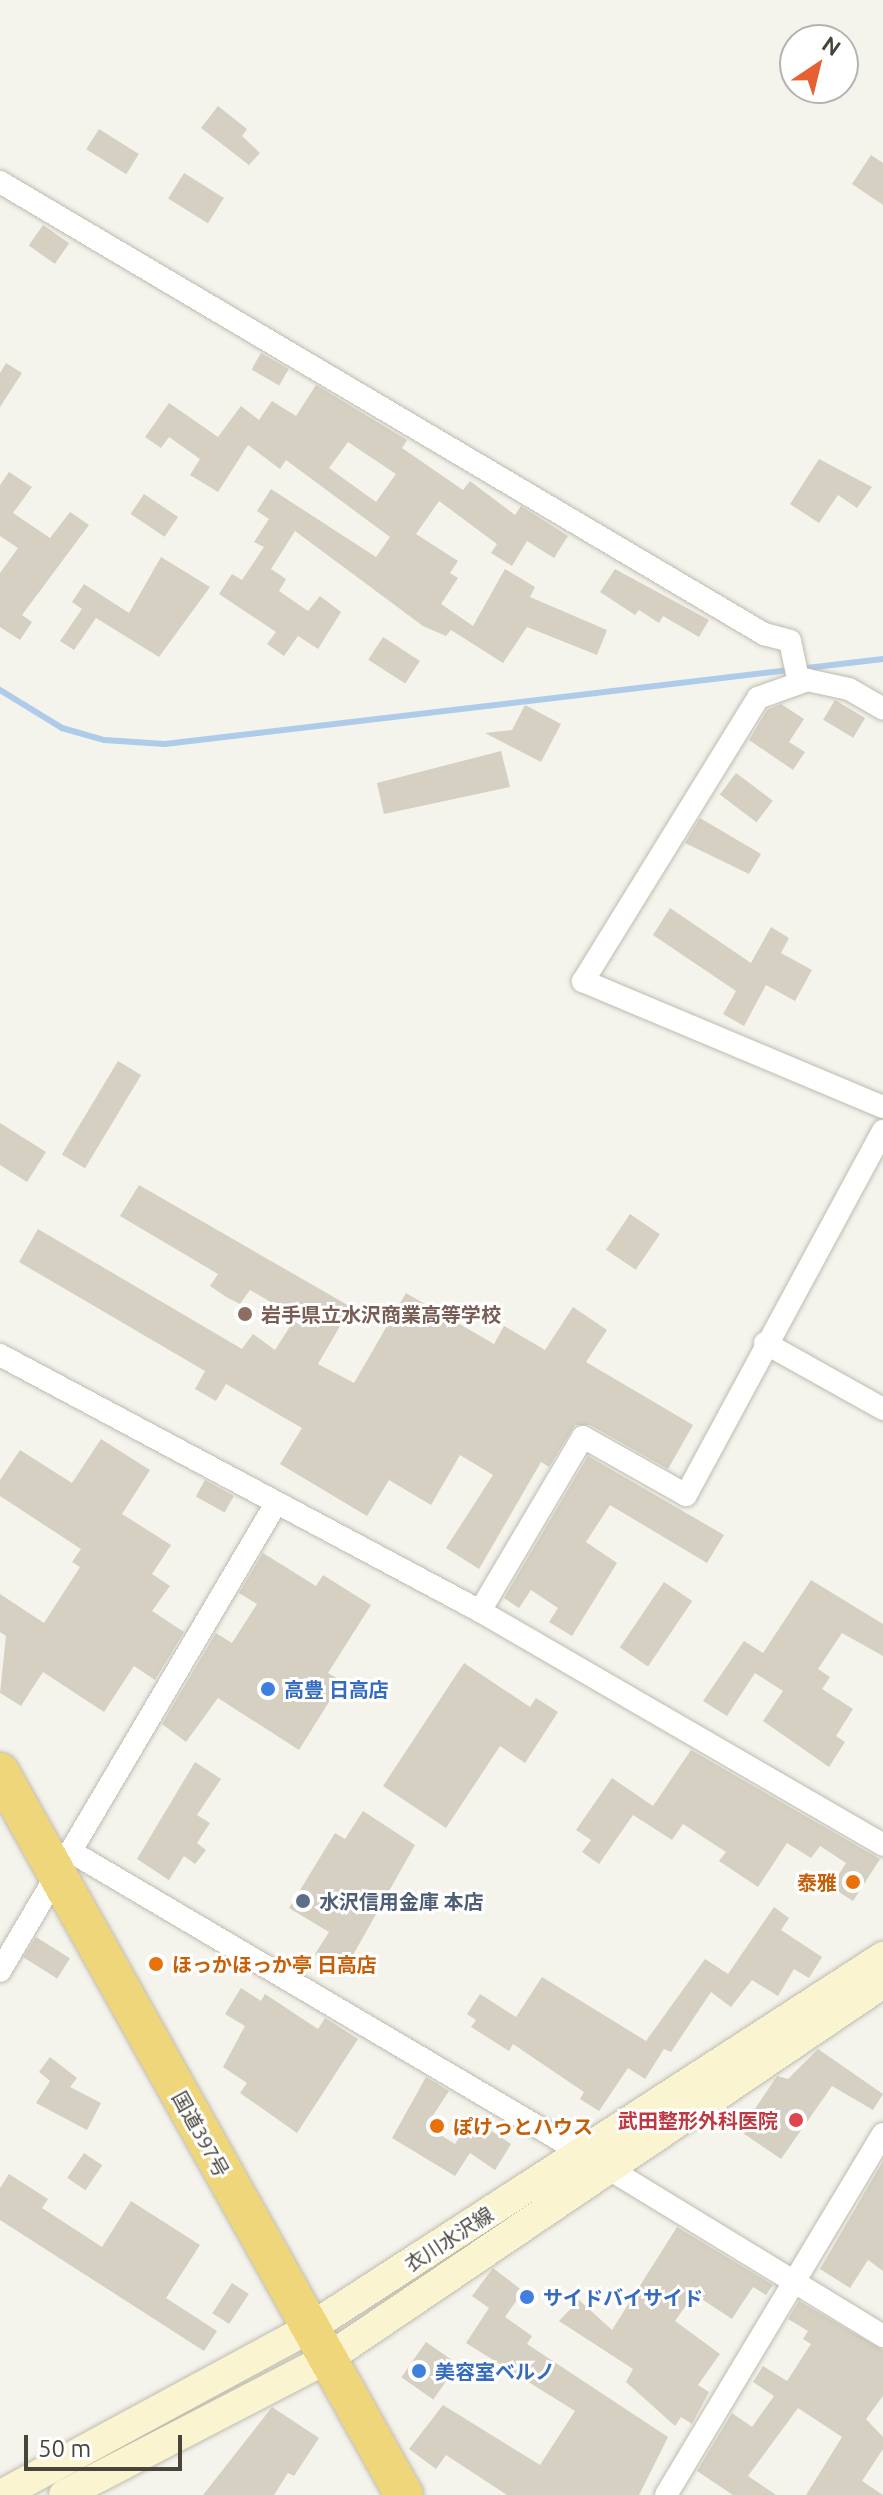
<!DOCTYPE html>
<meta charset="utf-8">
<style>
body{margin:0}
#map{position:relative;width:883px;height:2495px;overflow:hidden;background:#f4f3ec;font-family:Ubuntu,"Noto Sans JP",sans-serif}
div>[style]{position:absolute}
.stream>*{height:6px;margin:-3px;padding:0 3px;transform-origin:3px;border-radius:3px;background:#afcbea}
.building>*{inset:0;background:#d5d0c2;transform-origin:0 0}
.roads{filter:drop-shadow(0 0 2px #bfbbaf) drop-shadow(0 0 2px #bfbbaf)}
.street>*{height:22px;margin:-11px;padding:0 11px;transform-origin:11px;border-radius:11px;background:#fff}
.secondary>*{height:30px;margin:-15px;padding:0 15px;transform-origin:15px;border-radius:15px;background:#faf4d0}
.highway>*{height:38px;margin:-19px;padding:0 19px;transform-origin:19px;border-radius:19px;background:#f0d67b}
.dots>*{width:22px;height:22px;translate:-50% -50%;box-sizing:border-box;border:4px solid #fff;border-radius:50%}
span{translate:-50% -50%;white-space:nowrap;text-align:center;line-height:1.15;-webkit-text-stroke:6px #fff;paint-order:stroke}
.education-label{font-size:20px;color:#785e54;font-weight:700}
.left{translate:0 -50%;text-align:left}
.shop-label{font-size:20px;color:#366cbe;font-weight:700}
.food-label{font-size:20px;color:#c56008;font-weight:700}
.right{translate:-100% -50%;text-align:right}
.service-label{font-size:20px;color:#4e5e75;font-weight:700}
.health-label{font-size:20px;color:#be3a42;font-weight:700}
.street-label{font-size:20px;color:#48443a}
.north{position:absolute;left:779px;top:24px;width:80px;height:80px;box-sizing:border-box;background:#fff;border:2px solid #b6b4b0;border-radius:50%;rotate:35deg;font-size:22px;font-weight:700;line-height:32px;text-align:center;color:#48443a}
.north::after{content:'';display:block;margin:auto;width:28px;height:36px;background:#e56132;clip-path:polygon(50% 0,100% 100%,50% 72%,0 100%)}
.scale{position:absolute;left:24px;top:2435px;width:158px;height:36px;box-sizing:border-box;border:4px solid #48443a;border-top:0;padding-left:10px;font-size:24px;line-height:28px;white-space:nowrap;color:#48443a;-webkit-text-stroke:6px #fff;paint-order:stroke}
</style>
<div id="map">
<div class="stream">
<i style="left:0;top:690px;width:73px;rotate:31.5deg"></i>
<i style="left:62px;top:728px;width:44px;rotate:15.9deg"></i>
<i style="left:104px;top:740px;width:61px;rotate:3.8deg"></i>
<i style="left:165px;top:744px;width:723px;rotate:-6.75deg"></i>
</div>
<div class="building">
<i style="clip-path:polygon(218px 106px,247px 129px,242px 136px,260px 153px,249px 165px,201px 128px)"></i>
<i style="left:99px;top:129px;width:47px;height:24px;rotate:32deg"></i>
<i style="clip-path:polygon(871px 155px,883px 163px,883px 205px,852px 184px)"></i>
<i style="left:184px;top:173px;width:47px;height:30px;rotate:32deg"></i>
<i style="left:43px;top:225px;width:32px;height:25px;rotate:35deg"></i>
<i style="left:261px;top:353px;width:32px;height:19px;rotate:30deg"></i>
<i style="clip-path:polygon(6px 363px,22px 373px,0 407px,0 373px)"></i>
<i style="clip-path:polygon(evenodd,316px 385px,407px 440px,402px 448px,463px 490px,470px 481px,515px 515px,521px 506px,568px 536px,554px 558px,527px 541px,512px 566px,491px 553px,497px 544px,439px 501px,416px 534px,458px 561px,450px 573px,458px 578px,441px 604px,473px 626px,505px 569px,535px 587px,530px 597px,607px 630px,597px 655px,527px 627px,503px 663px,451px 630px,446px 636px,423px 626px,295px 531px,271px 569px,286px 579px,279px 591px,308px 611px,320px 596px,341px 612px,318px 649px,298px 636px,284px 656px,267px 644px,276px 632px,219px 594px,232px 574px,242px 580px,264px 547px,254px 542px,269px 519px,257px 511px,271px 489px,376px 557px,390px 537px,286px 460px,280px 469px,248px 445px,218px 492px,190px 475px,200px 459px,169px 437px,161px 448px,145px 437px,169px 403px,218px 437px,241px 406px,259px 420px,272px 401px,296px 416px,316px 385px,348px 442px,396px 474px,376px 502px,329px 468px,348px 442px)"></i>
<i style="clip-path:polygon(819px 459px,872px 487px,857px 508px,838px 495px,819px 523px,790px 504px)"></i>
<i style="clip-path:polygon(9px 472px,32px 487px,13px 513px,50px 538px,70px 512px,89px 525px,22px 615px,32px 622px,20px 640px,0 627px,0 573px,18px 548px,0 536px,0 485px)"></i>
<i style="left:144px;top:494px;width:41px;height:24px;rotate:34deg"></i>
<i style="clip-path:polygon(161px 557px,210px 587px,159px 657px,96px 618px,74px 650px,60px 641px,82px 609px,72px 602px,84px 584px,129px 613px)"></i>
<i style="clip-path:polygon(615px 569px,709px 620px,699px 637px,663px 616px,659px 623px,639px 610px,635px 615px,600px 592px)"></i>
<i style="left:383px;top:637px;width:44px;height:27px;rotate:33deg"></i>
<i style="left:835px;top:700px;width:35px;height:23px;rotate:31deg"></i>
<i style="clip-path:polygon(781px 704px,804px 719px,789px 742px,805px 752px,793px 770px,749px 740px,767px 710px)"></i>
<i style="clip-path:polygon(525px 705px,561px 724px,541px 762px,485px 733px,512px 730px)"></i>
<i style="clip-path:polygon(501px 751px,510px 787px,384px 814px,377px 783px)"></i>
<i style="left:736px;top:773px;width:46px;height:27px;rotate:37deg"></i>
<i style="clip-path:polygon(700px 818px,761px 854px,749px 874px,685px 843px)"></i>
<i style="clip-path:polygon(670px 908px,751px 963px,771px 927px,789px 938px,781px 953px,812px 970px,795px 1001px,766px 985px,744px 1026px,723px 1014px,736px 991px,653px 935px)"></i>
<i style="left:118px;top:1061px;width:27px;height:109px;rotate:31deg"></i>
<i style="clip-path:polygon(0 1123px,46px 1152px,27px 1182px,0 1165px)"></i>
<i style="clip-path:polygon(139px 1185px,351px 1307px,318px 1364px,354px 1383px,406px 1293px,494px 1344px,504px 1326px,545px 1350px,573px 1307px,607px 1330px,586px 1362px,693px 1425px,668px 1469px,590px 1425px,575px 1425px,549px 1467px,541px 1462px,479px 1569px,446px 1548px,493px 1475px,460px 1455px,431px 1505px,389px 1480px,367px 1516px,280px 1464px,302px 1428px,226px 1384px,216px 1401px,195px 1389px,205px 1371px,19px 1262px,38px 1229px,242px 1349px,253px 1334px,275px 1350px,296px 1317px,250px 1290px,240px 1304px,228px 1298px,210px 1286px,218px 1274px,120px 1216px)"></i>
<i style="left:630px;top:1214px;width:36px;height:43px;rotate:34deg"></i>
<i style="clip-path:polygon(101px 1439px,150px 1470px,122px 1514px,171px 1545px,152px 1574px,170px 1586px,152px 1611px,184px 1632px,155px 1680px,134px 1666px,104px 1712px,43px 1672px,21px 1706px,0 1693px,6px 1636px,0 1632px,0 1594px,44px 1623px,80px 1567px,72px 1562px,81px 1549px,0 1496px,0 1480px,20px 1450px,72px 1483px)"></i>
<i style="clip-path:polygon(588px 1456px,724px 1535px,707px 1563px,610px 1505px,586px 1542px,617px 1563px,572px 1636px,549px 1622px,558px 1608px,531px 1590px,519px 1608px,504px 1598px)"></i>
<i style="left:205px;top:1480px;width:33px;height:19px;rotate:29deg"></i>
<i style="clip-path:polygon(263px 1553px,316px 1586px,323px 1575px,371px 1605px,328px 1673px,342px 1681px,299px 1750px,218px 1698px,186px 1742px,162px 1724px,216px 1633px,232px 1643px,257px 1604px,239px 1593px)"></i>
<i style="clip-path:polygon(811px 1580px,883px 1624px,883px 1656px,842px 1633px,818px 1669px,830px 1677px,822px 1689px,853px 1709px,836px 1736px,845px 1742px,829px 1767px,763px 1721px,783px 1691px,755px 1673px,727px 1716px,703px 1701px,744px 1641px,763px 1653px)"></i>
<i style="left:664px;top:1582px;width:34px;height:79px;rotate:34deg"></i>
<i style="clip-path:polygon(464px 1663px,530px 1707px,536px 1698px,558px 1712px,525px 1763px,500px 1746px,446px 1828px,383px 1786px)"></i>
<i style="clip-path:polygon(691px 1750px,880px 1859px,853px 1901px,831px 1887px,846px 1863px,820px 1846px,811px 1858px,787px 1843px,758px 1887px,719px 1861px,726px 1852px,683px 1824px,672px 1840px,633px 1815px,599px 1864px,582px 1852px,591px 1840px,576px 1830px,612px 1778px,653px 1806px)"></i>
<i style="clip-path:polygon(195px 1762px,221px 1779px,197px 1815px,210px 1823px,197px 1843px,206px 1850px,195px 1864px,184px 1856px,169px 1880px,137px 1859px)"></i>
<i style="clip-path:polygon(363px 1811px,415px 1845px,344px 1971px,315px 1954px,329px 1932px,289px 1908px,335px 1833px,345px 1839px)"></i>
<i style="clip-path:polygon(774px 1907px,789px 1918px,781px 1930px,822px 1957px,809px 1978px,794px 1969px,778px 1996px,752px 1980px,731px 2007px,711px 1992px,671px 2052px,664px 2049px,645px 2079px,628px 2068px,599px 2111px,580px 2099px,584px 2092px,513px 2044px,509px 2051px,471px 2027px,476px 2020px,467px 2014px,480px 1994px,516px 2017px,542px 1977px,646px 2041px,705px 1959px,728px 1974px)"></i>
<i style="left:36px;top:1937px;width:40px;height:24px;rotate:32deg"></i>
<i style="clip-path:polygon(241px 1988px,261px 2001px,265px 1994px,318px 2029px,325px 2018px,358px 2039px,297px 2133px,240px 2093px,247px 2083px,223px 2067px,245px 2026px,225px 2014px)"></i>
<i style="clip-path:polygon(818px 2049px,883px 2094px,873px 2110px,832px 2086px,781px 2159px,740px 2131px,777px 2076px,788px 2079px)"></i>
<i style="clip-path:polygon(50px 2057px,77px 2078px,70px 2087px,101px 2103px,87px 2130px,36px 2103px,50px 2081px,39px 2072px)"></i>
<i style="clip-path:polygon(426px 2077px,449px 2091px,426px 2126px,455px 2144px,472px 2118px,511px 2144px,495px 2170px,470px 2153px,455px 2176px,392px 2138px)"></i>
<i style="left:84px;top:2153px;width:22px;height:30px;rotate:34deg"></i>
<i style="clip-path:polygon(883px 2161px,883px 2271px,868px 2260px,850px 2288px,820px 2269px)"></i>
<i style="clip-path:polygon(9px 2174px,48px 2199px,42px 2208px,102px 2247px,131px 2201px,200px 2245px,166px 2298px,217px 2331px,204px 2351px,0 2220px,0 2188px)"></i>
<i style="clip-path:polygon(677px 2227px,773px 2285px,766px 2295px,753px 2287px,732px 2319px,694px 2294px,675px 2321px,720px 2354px,698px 2385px,709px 2392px,692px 2424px,681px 2417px,675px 2426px,626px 2382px,633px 2369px,559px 2321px,579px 2300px,612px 2330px)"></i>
<i style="clip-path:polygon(493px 2268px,523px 2291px,505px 2317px,532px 2336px,527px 2344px,668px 2437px,639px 2495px,507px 2495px,446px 2455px,436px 2469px,409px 2449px,443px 2405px,540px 2465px,575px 2411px,466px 2343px,489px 2308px,472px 2296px)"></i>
<i style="left:232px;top:2283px;width:20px;height:36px;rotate:33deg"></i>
<i style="clip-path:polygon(799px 2301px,883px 2350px,883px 2396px,866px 2419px,883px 2437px,883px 2449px,862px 2481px,883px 2495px,806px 2495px,842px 2437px,798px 2408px,748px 2476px,776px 2495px,733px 2495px,697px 2471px,732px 2413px,752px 2427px,774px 2396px,753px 2382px,763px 2366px,787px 2381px,811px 2344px,803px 2339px,808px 2331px,788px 2319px)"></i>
<i style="left:426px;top:2342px;width:39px;height:43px;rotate:35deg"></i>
<i style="clip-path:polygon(272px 2407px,319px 2438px,294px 2476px,288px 2473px,274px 2495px,203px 2495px)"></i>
</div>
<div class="roads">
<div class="street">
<i style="left:0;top:182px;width:888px;rotate:30.61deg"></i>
<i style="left:764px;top:634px;width:27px;rotate:15deg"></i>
<i style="left:790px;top:641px;width:38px;rotate:78deg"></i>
<i style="left:798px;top:678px;width:52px;rotate:12.2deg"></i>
<i style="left:849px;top:689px;width:39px;rotate:30deg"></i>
<i style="left:808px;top:680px;width:53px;rotate:160.2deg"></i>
<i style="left:758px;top:698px;width:333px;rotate:121.7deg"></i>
<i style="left:583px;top:981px;width:325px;rotate:22.8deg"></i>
<i style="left:765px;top:1343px;width:135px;rotate:29.2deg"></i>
<i style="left:0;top:1355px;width:544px;rotate:28.07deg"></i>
<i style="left:480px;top:1611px;width:466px;rotate:30.1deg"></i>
<i style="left:480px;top:1611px;width:202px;rotate:-59.4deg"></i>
<i style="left:583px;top:1437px;width:118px;rotate:29.4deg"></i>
<i style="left:686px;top:1495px;width:414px;rotate:-61.6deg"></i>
<i style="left:70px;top:1851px;width:594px;rotate:30.53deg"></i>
<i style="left:0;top:1971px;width:541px;rotate:-59.45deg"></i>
<i style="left:611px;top:2170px;width:319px;rotate:31.4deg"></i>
<i style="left:666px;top:2495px;width:421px;rotate:-59deg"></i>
</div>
<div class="secondary">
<i style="left:1px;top:2495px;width:351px;rotate:-28.4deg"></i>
<i style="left:310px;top:2328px;width:683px;rotate:-32.92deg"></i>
<i style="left:64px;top:2495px;width:300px;rotate:-27.4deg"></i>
<i style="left:330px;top:2357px;width:668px;rotate:-34.07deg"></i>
</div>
<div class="highway">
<i style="left:0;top:1772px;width:828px;rotate:60.8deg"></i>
</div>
</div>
<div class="dots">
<i style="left:245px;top:1314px;background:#8d6e63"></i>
<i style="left:268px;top:1689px;background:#3f7fe0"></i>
<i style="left:853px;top:1882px;background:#e8710a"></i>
<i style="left:303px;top:1901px;background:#5c6f8a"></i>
<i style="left:156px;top:1964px;background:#e8710a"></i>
<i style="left:796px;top:2120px;background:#e0444e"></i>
<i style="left:437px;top:2126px;background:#e8710a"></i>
<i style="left:527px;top:2297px;background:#3f7fe0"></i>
<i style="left:419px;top:2371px;background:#3f7fe0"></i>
</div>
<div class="education-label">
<span class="left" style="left:261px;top:1314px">岩手県立水沢商業高等学校</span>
</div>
<div class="shop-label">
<span class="left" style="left:284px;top:1689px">高豊 日高店</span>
<span class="left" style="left:543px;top:2297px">サイドバイサイド</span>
<span class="left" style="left:435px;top:2371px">美容室ベルノ</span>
</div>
<div class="food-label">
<span class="right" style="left:837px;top:1882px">泰雅</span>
<span class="left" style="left:172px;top:1964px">ほっかほっか亭 日高店</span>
<span class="left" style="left:453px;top:2126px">ぽけっとハウス</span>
</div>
<div class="service-label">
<span class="left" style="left:319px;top:1901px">水沢信用金庫 本店</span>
</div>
<div class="health-label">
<span class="right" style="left:778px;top:2120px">武田整形外科医院</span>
</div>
<div class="street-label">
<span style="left:201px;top:2134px;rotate:61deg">国道397号</span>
<span style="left:449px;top:2239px;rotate:-33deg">衣川水沢線</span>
</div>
<div class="north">N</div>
<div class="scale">50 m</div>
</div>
